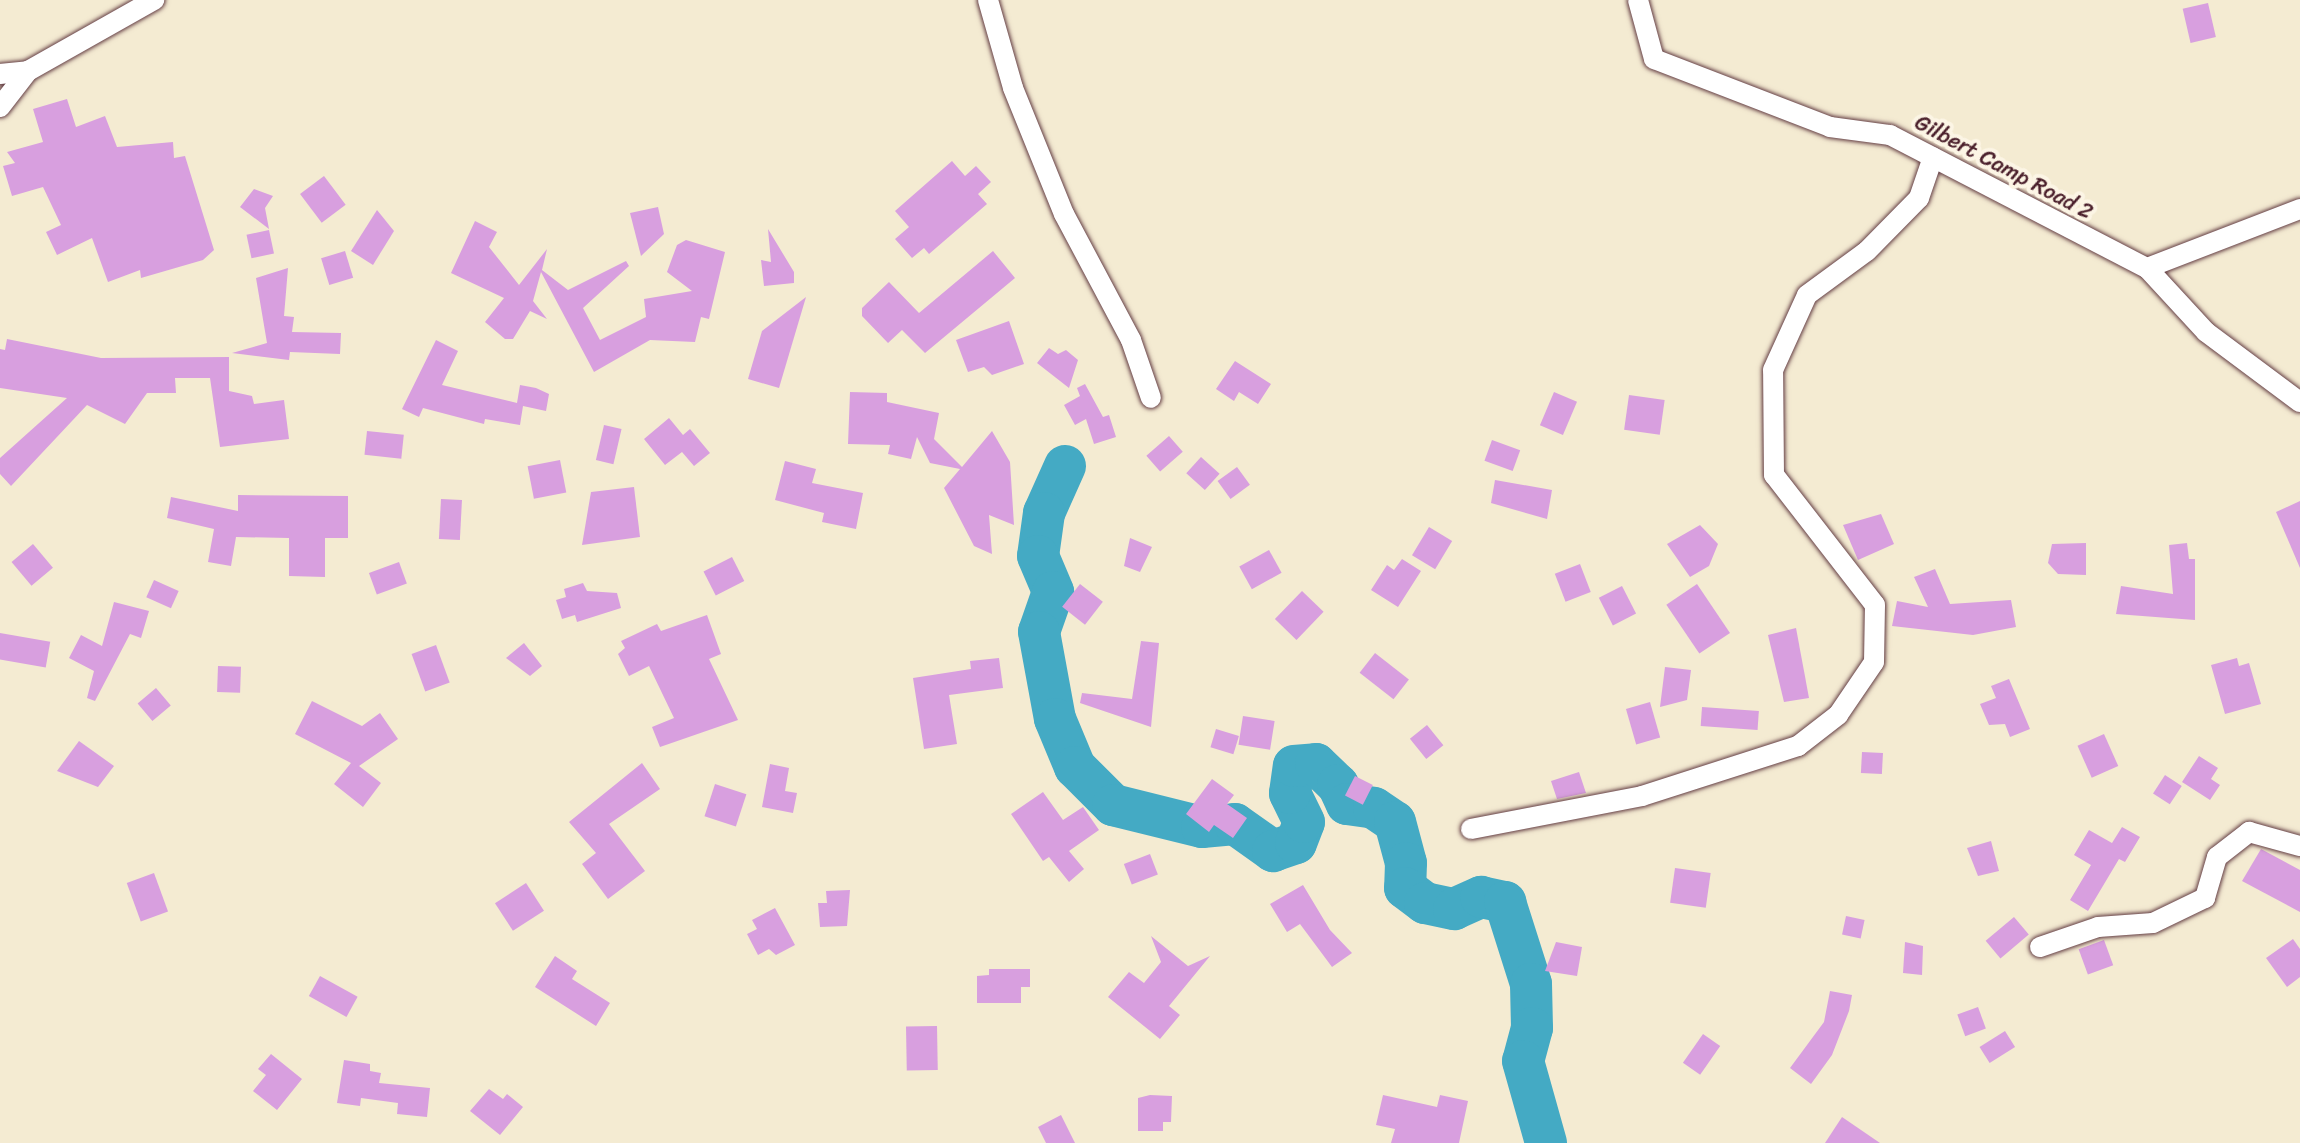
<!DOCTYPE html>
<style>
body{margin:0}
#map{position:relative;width:2300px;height:1143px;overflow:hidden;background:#f4ebd2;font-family:Sriracha,sans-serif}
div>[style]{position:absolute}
.river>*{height:42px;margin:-21px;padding:0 21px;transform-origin:21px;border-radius:21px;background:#44aac4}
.building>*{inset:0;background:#d89fdf;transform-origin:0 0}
.roads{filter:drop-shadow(0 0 2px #643e44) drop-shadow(0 0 2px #643e44)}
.street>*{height:20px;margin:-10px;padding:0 10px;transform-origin:10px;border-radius:10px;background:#fff}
span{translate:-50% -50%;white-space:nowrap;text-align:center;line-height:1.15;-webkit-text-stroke:8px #fcf5e5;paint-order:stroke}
.street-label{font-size:22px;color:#4a1f2b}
</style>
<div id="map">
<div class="river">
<i style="left:1065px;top:466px;width:51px;rotate:114.1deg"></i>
<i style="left:1044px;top:513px;width:43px;rotate:97.9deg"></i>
<i style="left:1038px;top:556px;width:39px;rotate:67deg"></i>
<i style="left:1053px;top:592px;width:42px;rotate:109.3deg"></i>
<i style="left:1039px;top:632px;width:88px;rotate:79.6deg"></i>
<i style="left:1055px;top:719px;width:52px;rotate:67.4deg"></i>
<i style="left:1075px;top:767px;width:54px;rotate:45deg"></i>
<i style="left:1113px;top:805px;width:92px;rotate:13.9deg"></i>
<i style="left:1202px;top:827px;width:33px;rotate:-5deg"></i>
<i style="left:1235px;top:824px;width:47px;rotate:35.4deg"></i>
<i style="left:1273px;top:851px;width:24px;rotate:-19deg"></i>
<i style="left:1296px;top:843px;width:22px;rotate:-69deg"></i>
<i style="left:1304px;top:822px;width:32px;rotate:-116deg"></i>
<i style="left:1290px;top:793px;width:27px;rotate:-82deg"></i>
<i style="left:1294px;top:766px;width:22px;rotate:-5deg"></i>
<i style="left:1316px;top:764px;width:30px;rotate:44deg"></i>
<i style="left:1338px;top:785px;width:21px;rotate:65deg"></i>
<i style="left:1347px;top:804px;width:27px;rotate:8deg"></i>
<i style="left:1374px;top:808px;width:25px;rotate:34deg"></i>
<i style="left:1395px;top:822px;width:42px;rotate:75deg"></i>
<i style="left:1406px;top:863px;width:25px;rotate:92deg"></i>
<i style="left:1405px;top:888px;width:25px;rotate:37deg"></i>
<i style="left:1425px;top:903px;width:30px;rotate:12deg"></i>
<i style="left:1454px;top:909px;width:30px;rotate:-24deg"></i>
<i style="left:1481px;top:897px;width:25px;rotate:12deg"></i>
<i style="left:1505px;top:902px;width:86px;rotate:72.4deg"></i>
<i style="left:1531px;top:984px;width:44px;rotate:88.7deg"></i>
<i style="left:1532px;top:1028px;width:34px;rotate:105deg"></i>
<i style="left:1523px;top:1061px;width:85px;rotate:74.3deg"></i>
</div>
<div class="building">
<i style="left:2208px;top:3px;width:35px;height:26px;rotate:77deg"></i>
<i style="clip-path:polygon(67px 99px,76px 127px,105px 116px,117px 147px,173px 142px,174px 158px,185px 156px,214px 250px,203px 260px,141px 278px,140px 270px,108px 282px,92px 238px,57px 255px,46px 232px,61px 225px,43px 187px,12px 196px,3px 166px,15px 163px,7px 152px,43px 142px,33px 109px)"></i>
<i style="clip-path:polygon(952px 161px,965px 176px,976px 166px,991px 182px,978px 194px,987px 204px,929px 254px,924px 248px,912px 258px,895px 239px,909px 227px,895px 211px)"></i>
<i style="left:324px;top:176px;width:36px;height:30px;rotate:53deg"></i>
<i style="clip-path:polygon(254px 189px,273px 196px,265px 208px,269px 229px,240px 207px)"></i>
<i style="clip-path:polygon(658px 207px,664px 234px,641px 256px,630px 213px)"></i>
<i style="clip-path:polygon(377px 210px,394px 231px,373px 265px,351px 251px)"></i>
<i style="clip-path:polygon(475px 221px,497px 232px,489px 247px,519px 285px,547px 249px,542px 270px,568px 290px,626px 261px,629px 266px,583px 308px,600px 340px,646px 317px,644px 299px,692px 291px,667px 272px,677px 245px,686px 240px,725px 252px,709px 319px,701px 317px,695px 342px,650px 340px,594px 372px,541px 272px,533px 301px,547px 319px,530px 311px,513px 339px,505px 339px,485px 322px,504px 298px,451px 273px)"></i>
<i style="clip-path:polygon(768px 229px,794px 272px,794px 283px,764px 286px,761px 260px,771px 262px)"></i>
<i style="left:269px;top:230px;width:24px;height:23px;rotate:78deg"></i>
<i style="left:345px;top:251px;width:28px;height:25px;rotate:73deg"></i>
<i style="clip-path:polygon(993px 251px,1015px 278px,925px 353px,902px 330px,888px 343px,862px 316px,862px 308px,889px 282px,919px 313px)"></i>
<i style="clip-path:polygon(288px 268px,284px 316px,294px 317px,292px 332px,341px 333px,340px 354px,290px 352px,289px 360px,232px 353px,267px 343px,256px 278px)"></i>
<i style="clip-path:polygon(806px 297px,779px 388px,748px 379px,762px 331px)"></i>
<i style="clip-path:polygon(1009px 321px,1024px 364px,992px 375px,984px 367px,968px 372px,956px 340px)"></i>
<i style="clip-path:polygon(7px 339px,101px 358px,229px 357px,229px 391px,252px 396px,254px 404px,284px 400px,289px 439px,220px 447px,210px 378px,175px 378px,176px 393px,147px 393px,125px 424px,87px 405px,11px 486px,0 474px,0 458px,67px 398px,0 388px,0 349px,5px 350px)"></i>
<i style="clip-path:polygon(436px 340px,458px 351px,442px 385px,517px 403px,520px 385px,536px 388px,549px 394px,546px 411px,523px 406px,520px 425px,485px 419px,484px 424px,423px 408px,419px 417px,402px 409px)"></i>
<i style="clip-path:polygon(1049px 348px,1058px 354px,1066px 350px,1078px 360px,1069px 388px,1037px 363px)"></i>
<i style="clip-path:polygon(1235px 361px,1271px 384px,1258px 404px,1239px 392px,1234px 401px,1216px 389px)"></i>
<i style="clip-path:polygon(1085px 384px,1103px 417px,1109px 415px,1116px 437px,1094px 444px,1086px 419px,1075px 425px,1064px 405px,1080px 396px,1077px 388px)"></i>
<i style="clip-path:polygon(850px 392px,887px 393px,887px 402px,939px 413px,934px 439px,962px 467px,992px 431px,1010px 462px,1014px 525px,989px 515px,992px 554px,974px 546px,944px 488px,960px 469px,930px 463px,917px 437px,911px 459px,888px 454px,890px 445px,848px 444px)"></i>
<i style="left:1554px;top:392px;width:25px;height:36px;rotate:23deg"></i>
<i style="left:1629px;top:395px;width:36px;height:35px;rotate:8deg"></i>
<i style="clip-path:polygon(669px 418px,683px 435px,690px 429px,710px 453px,694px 466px,682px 452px,665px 465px,644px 439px)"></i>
<i style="left:604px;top:425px;width:18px;height:36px;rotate:13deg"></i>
<i style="left:367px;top:431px;width:37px;height:24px;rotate:6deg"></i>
<i style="left:1169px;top:436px;width:21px;height:30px;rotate:49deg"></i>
<i style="left:1492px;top:440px;width:30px;height:22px;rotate:20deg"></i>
<i style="left:1201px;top:457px;width:25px;height:22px;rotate:42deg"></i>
<i style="left:560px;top:460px;width:33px;height:33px;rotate:79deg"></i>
<i style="clip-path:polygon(785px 461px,816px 469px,812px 483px,863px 493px,856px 529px,822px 522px,824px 513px,775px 500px)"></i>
<i style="left:1237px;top:467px;width:22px;height:24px;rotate:54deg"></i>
<i style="clip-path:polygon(1495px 480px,1552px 490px,1547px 519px,1491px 503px)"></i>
<i style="clip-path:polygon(634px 487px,640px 537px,582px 545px,591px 492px)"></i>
<i style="clip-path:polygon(238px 495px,348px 496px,348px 538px,325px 538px,325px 577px,289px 576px,289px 538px,236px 537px,231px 566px,208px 562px,214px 529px,167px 518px,171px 497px,238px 511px)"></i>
<i style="left:441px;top:499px;width:21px;height:40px;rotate:3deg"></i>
<i style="clip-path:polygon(2300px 501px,2300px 568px,2276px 512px)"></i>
<i style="clip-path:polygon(1881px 514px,1894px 544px,1858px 560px,1843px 525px)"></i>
<i style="clip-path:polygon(1700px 525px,1718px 544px,1709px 566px,1690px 577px,1667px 544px)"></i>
<i style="left:1429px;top:527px;width:27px;height:33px;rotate:31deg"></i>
<i style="clip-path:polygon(1130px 538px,1152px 547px,1140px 572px,1124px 566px)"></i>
<i style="clip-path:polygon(2086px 543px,2086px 575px,2058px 574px,2048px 563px,2052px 544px)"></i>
<i style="clip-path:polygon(2187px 543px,2189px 559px,2195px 559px,2195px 620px,2116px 614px,2121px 586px,2173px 594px,2169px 545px)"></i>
<i style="left:33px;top:544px;width:31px;height:28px;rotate:50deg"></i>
<i style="left:1269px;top:550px;width:26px;height:34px;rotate:61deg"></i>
<i style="left:732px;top:557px;width:27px;height:32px;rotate:63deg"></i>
<i style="clip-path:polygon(1402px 559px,1421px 571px,1398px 607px,1371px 590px,1387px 565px,1394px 570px)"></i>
<i style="left:399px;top:562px;width:23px;height:32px;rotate:70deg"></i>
<i style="left:1580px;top:564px;width:30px;height:27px;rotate:69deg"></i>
<i style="clip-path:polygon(1935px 569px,1950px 604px,2011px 600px,2016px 627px,1973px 635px,1892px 626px,1897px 601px,1928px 607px,1914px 577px)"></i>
<i style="left:154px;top:580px;width:27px;height:19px;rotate:24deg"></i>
<i style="clip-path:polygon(583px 583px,587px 591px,617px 593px,621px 608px,577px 622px,575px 615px,562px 619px,556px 600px,566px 597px,564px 589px)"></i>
<i style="left:1080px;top:584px;width:29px;height:29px;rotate:38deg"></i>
<i style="left:1697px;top:584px;width:59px;height:37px;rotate:56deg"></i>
<i style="left:1622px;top:586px;width:31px;height:26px;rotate:63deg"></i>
<i style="left:1302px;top:591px;width:30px;height:39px;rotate:44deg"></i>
<i style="clip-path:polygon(114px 602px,149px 611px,141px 638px,130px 634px,95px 701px,87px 698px,94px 671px,69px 658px,81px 635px,102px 646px)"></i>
<i style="clip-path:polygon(707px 615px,721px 654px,709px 659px,738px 720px,660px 747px,652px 727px,674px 718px,649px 666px,629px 676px,618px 654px,625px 648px,621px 641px,657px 624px,661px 631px)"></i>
<i style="clip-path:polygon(1796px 628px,1809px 698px,1784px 702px,1768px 635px)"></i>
<i style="left:0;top:633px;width:51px;height:26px;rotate:10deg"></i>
<i style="clip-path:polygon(1141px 641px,1159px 643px,1151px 727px,1080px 703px,1082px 693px,1132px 699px)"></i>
<i style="clip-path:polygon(524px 643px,542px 666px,530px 676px,506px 658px)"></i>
<i style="left:436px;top:645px;width:40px;height:26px;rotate:70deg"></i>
<i style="left:1375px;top:653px;width:43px;height:25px;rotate:38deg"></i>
<i style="clip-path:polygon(999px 658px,1003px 688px,949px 695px,957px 744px,924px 749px,913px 678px,971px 669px,970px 661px)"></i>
<i style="clip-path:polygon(2237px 658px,2239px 666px,2249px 663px,2261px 704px,2225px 714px,2211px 665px)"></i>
<i style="left:218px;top:666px;width:23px;height:26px;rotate:2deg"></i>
<i style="clip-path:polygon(1665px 667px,1691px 670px,1687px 700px,1660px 707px)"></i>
<i style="clip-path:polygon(2009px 679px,2030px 729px,2010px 737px,2005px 724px,1989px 725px,1980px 704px,1996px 698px,1991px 686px)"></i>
<i style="left:156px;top:688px;width:23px;height:24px;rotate:50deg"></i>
<i style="clip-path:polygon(312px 701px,362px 726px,380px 713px,398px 739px,359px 766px,381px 783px,363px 807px,334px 784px,351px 763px,295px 734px)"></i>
<i style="left:1650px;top:702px;width:37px;height:25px;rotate:74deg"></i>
<i style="left:1702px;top:707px;width:57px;height:19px;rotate:4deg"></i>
<i style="left:1243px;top:716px;width:32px;height:29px;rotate:9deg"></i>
<i style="left:1427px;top:725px;width:26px;height:22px;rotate:51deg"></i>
<i style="left:1216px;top:729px;width:24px;height:19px;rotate:17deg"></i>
<i style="left:2104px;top:734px;width:35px;height:29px;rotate:66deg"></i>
<i style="clip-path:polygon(79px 741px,114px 766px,98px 787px,57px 771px)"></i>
<i style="left:1862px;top:752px;width:21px;height:21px;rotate:3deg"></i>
<i style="clip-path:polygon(2199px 756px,2218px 768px,2211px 779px,2220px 785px,2210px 800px,2182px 782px)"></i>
<i style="clip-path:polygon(642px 763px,660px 789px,609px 824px,645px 871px,608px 899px,582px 864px,596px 853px,569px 822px)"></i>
<i style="clip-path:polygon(770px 764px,789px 768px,785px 791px,797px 793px,793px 813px,762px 807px)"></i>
<i style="clip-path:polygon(1579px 772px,1586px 793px,1557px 799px,1551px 781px)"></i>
<i style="left:2165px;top:775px;width:20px;height:22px;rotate:33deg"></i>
<i style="left:1355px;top:776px;width:20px;height:22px;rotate:27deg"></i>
<i style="clip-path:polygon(1212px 779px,1234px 795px,1227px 804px,1247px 818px,1233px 838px,1214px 825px,1209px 832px,1186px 814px)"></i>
<i style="left:715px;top:784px;width:33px;height:34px;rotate:18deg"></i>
<i style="clip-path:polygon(1043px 792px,1063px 820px,1083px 807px,1099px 830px,1069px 851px,1084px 869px,1069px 882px,1049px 857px,1043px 861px,1011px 814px)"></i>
<i style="clip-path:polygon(2122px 827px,2140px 837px,2125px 862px,2119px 859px,2088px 911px,2070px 900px,2091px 865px,2074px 855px,2089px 830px,2112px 843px)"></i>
<i style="clip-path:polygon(1991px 841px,1999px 871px,1978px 876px,1967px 848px)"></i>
<i style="clip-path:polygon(2261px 849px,2300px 870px,2300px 912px,2242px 881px)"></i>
<i style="left:1150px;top:854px;width:22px;height:28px;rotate:69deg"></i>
<i style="left:1675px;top:868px;width:36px;height:35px;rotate:8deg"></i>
<i style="left:154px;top:873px;width:41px;height:29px;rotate:70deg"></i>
<i style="left:526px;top:883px;width:33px;height:37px;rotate:57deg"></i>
<i style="clip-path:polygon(1303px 885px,1330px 930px,1352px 953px,1332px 967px,1300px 924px,1287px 932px,1270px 904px)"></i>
<i style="clip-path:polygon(850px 890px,847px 926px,820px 927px,818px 903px,827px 903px,826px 891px)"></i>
<i style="clip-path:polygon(775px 908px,795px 945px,776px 955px,769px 949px,758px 955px,747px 934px,757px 929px,752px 920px)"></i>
<i style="left:1846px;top:916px;width:19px;height:19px;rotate:12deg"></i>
<i style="left:2014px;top:917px;width:23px;height:37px;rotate:50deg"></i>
<i style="clip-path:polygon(1151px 936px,1188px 966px,1210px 956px,1169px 1006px,1180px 1015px,1160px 1039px,1108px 997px,1129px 972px,1144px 983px,1161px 962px)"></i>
<i style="clip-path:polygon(2293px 939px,2300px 949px,2300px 977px,2287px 987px,2266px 958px)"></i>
<i style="left:2104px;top:940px;width:27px;height:27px;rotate:70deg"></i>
<i style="clip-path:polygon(1556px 942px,1582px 947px,1577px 976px,1545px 971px)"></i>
<i style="clip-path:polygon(1905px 942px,1923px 946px,1922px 975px,1903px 973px)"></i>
<i style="clip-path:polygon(555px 956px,577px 971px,572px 979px,610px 1003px,596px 1026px,535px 987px)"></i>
<i style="clip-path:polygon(989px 969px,1030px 969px,1030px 987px,1021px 987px,1021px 1003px,977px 1003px,977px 976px,989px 975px)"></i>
<i style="left:320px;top:976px;width:43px;height:23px;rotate:29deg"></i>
<i style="clip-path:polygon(1830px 991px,1852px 995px,1849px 1011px,1832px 1055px,1811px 1084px,1790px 1068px,1824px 1022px)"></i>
<i style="left:1978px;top:1007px;width:23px;height:22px;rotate:70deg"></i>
<i style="left:937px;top:1026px;width:44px;height:31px;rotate:89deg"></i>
<i style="left:2005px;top:1031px;width:19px;height:30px;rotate:58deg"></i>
<i style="left:1703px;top:1034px;width:21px;height:35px;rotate:35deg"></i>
<i style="clip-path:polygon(271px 1054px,302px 1079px,277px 1110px,253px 1091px,266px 1075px,258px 1069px)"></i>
<i style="clip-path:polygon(344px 1060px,370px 1064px,370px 1071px,381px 1073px,379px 1083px,430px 1088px,427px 1117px,397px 1114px,398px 1103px,361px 1098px,360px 1106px,337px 1103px)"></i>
<i style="clip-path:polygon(489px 1089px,503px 1099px,507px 1094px,523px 1107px,500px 1135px,470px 1111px)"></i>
<i style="clip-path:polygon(1150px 1095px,1172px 1096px,1171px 1122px,1163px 1122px,1163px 1131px,1138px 1131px,1138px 1098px)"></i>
<i style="clip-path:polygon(1383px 1095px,1437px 1107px,1440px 1095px,1468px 1101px,1459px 1143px,1391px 1143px,1395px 1129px,1376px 1125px)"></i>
<i style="clip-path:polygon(1061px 1115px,1075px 1143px,1046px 1143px,1038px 1127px)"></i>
<i style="clip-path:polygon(1842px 1117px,1880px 1143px,1825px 1143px)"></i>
</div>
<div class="roads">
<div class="street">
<i style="left:988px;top:0;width:91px;rotate:74.1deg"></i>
<i style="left:1013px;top:88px;width:136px;rotate:68deg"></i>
<i style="left:1064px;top:214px;width:143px;rotate:62deg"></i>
<i style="left:1131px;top:340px;width:61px;rotate:71deg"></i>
<i style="left:1638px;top:0;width:61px;rotate:74.8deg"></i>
<i style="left:1654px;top:59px;width:189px;rotate:21.1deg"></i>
<i style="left:1830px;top:127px;width:61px;rotate:7.6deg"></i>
<i style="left:1890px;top:135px;width:289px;rotate:27.4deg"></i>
<i style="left:2147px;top:268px;width:87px;rotate:47.3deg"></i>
<i style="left:2206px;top:332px;width:117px;rotate:36.7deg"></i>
<i style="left:0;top:74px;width:28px;rotate:-6deg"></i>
<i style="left:28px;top:71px;width:145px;rotate:-29.4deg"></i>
<i style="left:0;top:107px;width:46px;rotate:-52.1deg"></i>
<i style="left:2147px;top:268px;width:164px;rotate:-21.1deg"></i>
<i style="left:1471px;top:829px;width:174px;rotate:-10.9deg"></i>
<i style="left:1642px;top:796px;width:164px;rotate:-17.8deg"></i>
<i style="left:1798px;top:746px;width:51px;rotate:-37.8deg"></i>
<i style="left:1838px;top:715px;width:64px;rotate:-55.8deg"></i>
<i style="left:1874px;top:662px;width:57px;rotate:-89deg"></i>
<i style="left:1875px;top:605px;width:165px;rotate:-127.8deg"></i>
<i style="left:1774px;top:475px;width:105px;rotate:-90.5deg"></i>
<i style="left:1773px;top:370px;width:82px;rotate:-65.6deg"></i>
<i style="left:1807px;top:295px;width:74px;rotate:-36.3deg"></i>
<i style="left:1867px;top:251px;width:74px;rotate:-45.5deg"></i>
<i style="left:1919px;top:198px;width:43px;rotate:-71.1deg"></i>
<i style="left:2040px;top:947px;width:61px;rotate:-19deg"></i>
<i style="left:2098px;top:927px;width:55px;rotate:-4.2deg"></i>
<i style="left:2153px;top:923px;width:58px;rotate:-25.7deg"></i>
<i style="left:2205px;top:898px;width:43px;rotate:-73.7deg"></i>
<i style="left:2217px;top:857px;width:41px;rotate:-38deg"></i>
<i style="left:2249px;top:832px;width:53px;rotate:15.4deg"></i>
</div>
</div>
<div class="street-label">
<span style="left:2004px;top:167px;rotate:28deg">Gilbert Camp Road 2</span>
</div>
</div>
